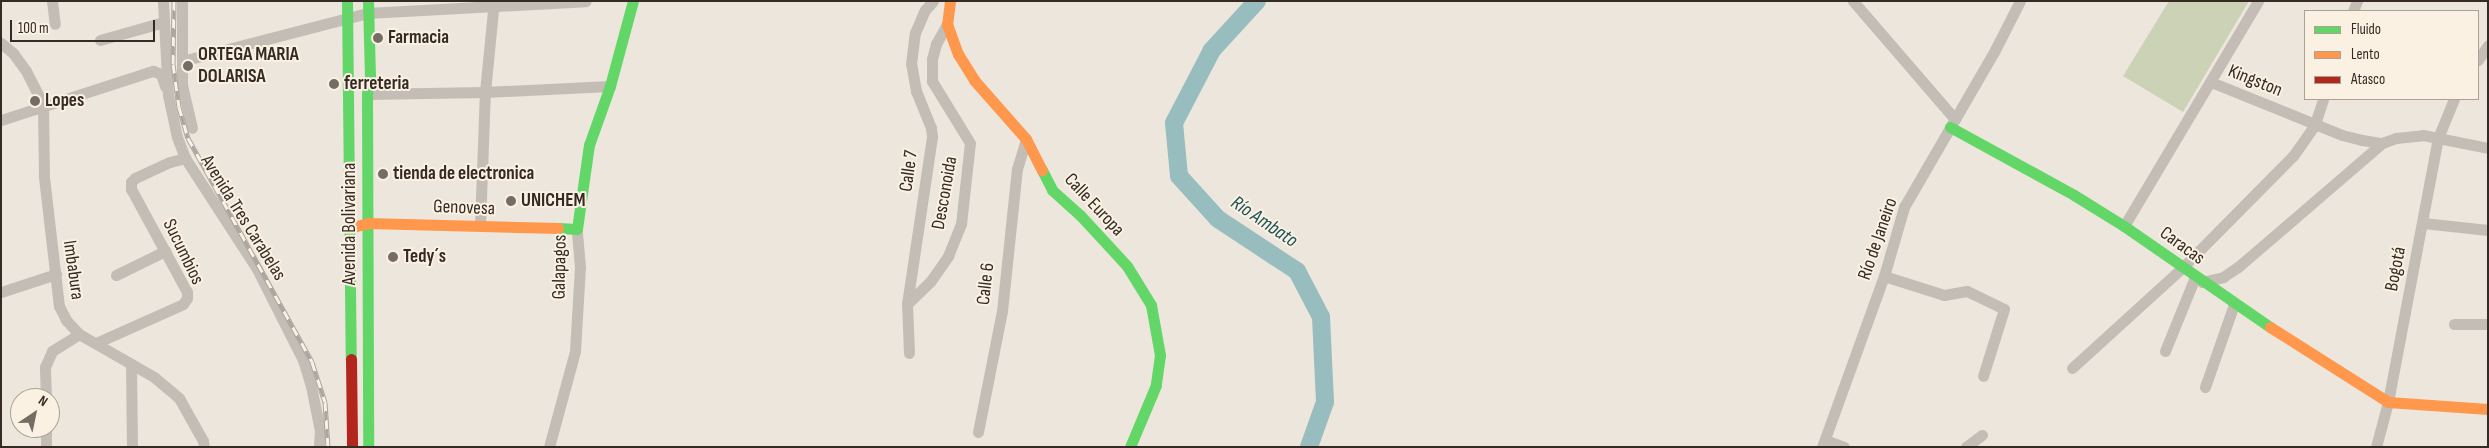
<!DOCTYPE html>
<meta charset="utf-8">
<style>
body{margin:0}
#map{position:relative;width:2489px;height:448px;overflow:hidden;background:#ede6dc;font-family:"Sofia Sans Condensed",sans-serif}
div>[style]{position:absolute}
.green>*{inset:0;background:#cbd2b5}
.river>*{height:18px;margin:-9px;padding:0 9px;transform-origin:9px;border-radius:9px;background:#98bdbf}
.street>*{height:11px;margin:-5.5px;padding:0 5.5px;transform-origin:5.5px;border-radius:5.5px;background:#c4bdb6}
.fast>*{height:11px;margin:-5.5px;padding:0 5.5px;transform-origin:5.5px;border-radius:5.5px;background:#63d668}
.slow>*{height:11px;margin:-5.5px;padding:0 5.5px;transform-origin:5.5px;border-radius:5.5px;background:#ff974d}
.jam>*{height:11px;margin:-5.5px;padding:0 5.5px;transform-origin:5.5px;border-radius:5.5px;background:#b3261e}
.rail>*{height:5px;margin-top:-2.5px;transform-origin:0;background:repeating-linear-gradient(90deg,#faf1e2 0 9px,#ada6a0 0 18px);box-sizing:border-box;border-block:1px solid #ada6a0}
.dots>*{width:14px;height:14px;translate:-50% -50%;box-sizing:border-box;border:2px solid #faf1e2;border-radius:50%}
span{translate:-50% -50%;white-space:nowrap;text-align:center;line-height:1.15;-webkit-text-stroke:4px #faf1e2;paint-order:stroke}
.poi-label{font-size:19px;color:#352b24;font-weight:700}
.left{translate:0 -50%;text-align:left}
.street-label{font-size:19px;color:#352b24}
.water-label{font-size:20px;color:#175159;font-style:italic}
.frame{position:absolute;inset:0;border:2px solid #352b24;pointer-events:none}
.legend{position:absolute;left:2304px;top:10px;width:175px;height:90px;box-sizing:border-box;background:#faf1e2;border:1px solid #aba296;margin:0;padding:6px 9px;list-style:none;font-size:15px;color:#352b24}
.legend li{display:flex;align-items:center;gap:10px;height:25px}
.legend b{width:25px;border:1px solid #aba296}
.north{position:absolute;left:10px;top:388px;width:50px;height:50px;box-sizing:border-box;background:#faf1e2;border:1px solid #aba296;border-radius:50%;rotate:34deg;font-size:14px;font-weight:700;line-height:20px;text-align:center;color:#352b24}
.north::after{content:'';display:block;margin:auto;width:18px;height:22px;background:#756c64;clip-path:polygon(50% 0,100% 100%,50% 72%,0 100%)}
.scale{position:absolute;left:10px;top:20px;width:145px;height:22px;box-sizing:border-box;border:2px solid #352b24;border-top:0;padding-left:6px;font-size:15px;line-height:18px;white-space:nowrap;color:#352b24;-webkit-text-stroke:4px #faf1e2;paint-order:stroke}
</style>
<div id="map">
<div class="green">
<i style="clip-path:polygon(2169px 1px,2249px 1px,2183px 112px,2123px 76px)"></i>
</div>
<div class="river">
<i style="left:1257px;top:1px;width:67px;rotate:132.6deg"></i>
<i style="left:1212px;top:50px;width:82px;rotate:117.5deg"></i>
<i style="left:1174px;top:123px;width:53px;rotate:84.6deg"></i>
<i style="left:1179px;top:176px;width:58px;rotate:47.8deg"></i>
<i style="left:1218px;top:219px;width:95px;rotate:33.4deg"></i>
<i style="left:1297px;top:271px;width:52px;rotate:62.4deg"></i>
<i style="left:1321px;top:317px;width:85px;rotate:87.3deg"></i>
<i style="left:1325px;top:402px;width:48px;rotate:109.6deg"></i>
</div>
<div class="street">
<i style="left:52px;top:1px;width:23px;rotate:83deg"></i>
<i style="left:163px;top:1px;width:94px;rotate:87deg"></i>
<i style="left:168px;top:95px;width:43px;rotate:77.9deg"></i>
<i style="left:177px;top:137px;width:22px;rotate:69deg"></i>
<i style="left:185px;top:158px;width:132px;rotate:57deg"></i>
<i style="left:257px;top:269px;width:102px;rotate:63.2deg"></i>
<i style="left:303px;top:360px;width:27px;rotate:73deg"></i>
<i style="left:311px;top:386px;width:46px;rotate:78.7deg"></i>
<i style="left:320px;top:431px;width:16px;rotate:94deg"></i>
<i style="left:182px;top:1px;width:84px;rotate:90deg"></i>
<i style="left:182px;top:85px;width:44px;rotate:76.9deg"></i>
<i style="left:1853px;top:1px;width:156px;rotate:49.2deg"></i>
<i style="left:2353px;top:11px;width:11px;rotate:-68deg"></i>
<i style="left:100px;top:40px;width:66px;rotate:-15.7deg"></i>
<i style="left:1px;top:43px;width:16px;rotate:40deg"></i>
<i style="left:13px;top:53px;width:22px;rotate:54deg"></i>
<i style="left:26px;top:71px;width:38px;rotate:63deg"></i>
<i style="left:43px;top:105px;width:72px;rotate:89.2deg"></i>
<i style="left:44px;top:177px;width:130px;rotate:83.4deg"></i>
<i style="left:59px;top:306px;width:16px;rotate:63deg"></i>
<i style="left:66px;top:320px;width:19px;rotate:47deg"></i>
<i style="left:79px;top:334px;width:86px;rotate:29.8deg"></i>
<i style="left:154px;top:377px;width:33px;rotate:40deg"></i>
<i style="left:179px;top:398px;width:49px;rotate:60.8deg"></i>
<i style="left:203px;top:441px;width:6px;rotate:81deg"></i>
<i style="left:2478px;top:60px;width:18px;rotate:-56deg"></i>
<i style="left:182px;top:61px;width:191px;rotate:-14.5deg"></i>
<i style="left:367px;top:13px;width:219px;rotate:-3.1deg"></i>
<i style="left:2211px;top:82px;width:141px;rotate:22deg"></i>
<i style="left:2342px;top:135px;width:21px;rotate:14deg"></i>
<i style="left:2362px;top:140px;width:20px;rotate:9deg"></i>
<i style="left:2382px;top:143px;width:15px;rotate:-20deg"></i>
<i style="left:2396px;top:138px;width:27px;rotate:-6deg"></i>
<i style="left:2423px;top:135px;width:66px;rotate:11.3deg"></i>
<i style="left:367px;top:94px;width:118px;rotate:-1deg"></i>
<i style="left:485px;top:92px;width:125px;rotate:-2.7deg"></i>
<i style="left:1px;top:120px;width:160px;rotate:-17.9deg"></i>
<i style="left:153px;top:71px;width:9px;rotate:21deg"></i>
<i style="left:161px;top:74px;width:13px;rotate:72deg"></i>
<i style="left:2423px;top:223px;width:65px;rotate:6.1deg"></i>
<i style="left:480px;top:226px;width:134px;rotate:-87.9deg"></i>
<i style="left:485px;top:92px;width:91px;rotate:-84.4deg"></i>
<i style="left:2124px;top:226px;width:262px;rotate:-59.2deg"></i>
<i style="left:116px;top:275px;width:55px;rotate:-26.1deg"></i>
<i style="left:1884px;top:276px;width:63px;rotate:17.6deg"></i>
<i style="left:1944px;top:295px;width:23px;rotate:-10deg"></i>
<i style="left:1967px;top:291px;width:41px;rotate:25.9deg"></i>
<i style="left:2004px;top:309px;width:70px;rotate:107.4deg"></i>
<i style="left:2202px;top:282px;width:22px;rotate:-13deg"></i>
<i style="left:2223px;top:277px;width:18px;rotate:-34deg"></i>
<i style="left:2238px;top:267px;width:190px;rotate:-40.7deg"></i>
<i style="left:1px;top:292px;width:58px;rotate:-18.1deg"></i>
<i style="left:907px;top:304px;width:32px;rotate:-44deg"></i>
<i style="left:930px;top:282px;width:32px;rotate:-55deg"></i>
<i style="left:948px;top:256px;width:35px;rotate:-68deg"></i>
<i style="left:961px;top:224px;width:81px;rotate:-83.7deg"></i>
<i style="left:970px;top:143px;width:73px;rotate:-121.5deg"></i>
<i style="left:932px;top:81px;width:22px;rotate:-90deg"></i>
<i style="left:932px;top:59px;width:16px;rotate:-75deg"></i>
<i style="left:936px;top:44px;width:23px;rotate:-61deg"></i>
<i style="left:2454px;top:324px;width:34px"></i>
<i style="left:96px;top:343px;width:95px;rotate:-24.1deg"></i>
<i style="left:183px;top:304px;width:7px;rotate:-56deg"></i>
<i style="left:187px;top:298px;width:6px;rotate:-90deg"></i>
<i style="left:187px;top:292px;width:117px;rotate:-118.5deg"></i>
<i style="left:131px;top:189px;width:7px;rotate:-90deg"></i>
<i style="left:131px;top:182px;width:6px;rotate:-45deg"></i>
<i style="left:135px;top:178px;width:38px;rotate:-25deg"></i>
<i style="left:170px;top:162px;width:16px;rotate:-15deg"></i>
<i style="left:2165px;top:351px;width:80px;rotate:-67.9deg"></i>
<i style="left:909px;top:353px;width:49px;rotate:-92.3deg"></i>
<i style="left:907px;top:304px;width:170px;rotate:-81.5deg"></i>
<i style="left:932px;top:136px;width:8px;rotate:-97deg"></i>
<i style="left:931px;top:128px;width:40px;rotate:-112deg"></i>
<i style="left:916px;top:91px;width:27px;rotate:-100deg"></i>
<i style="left:911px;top:64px;width:31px;rotate:-83deg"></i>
<i style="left:915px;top:33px;width:25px;rotate:-67deg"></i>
<i style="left:925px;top:10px;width:12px;rotate:-48deg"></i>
<i style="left:131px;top:364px;width:83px;rotate:89.3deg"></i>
<i style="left:2072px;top:368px;width:149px;rotate:-42.3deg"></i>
<i style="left:2182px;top:268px;width:158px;rotate:-45.3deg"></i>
<i style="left:2293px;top:156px;width:39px;rotate:-55deg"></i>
<i style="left:2315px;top:124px;width:26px;rotate:-72deg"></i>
<i style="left:2205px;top:387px;width:88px;rotate:-70.7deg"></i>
<i style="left:46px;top:398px;width:31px;rotate:-92deg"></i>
<i style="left:45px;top:367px;width:17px;rotate:-66deg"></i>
<i style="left:52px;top:351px;width:32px;rotate:-32deg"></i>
<i style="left:46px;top:428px;width:19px;rotate:90deg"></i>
<i style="left:978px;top:432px;width:123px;rotate:-78.8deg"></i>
<i style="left:1002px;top:311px;width:143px;rotate:-84deg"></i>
<i style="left:1017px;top:169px;width:31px;rotate:-73deg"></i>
<i style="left:1825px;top:440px;width:20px;rotate:20deg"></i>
<i style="left:549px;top:447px;width:99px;rotate:-74.8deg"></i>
<i style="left:575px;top:351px;width:84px;rotate:-86.6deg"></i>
<i style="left:580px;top:267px;width:38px;rotate:-95deg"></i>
<i style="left:1822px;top:447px;width:182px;rotate:-70.1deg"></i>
<i style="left:1884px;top:276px;width:72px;rotate:-73.8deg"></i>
<i style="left:1904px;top:207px;width:181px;rotate:-59.9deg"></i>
<i style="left:1995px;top:50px;width:55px;rotate:-63deg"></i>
<i style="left:1966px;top:447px;width:20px;rotate:-37deg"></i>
<i style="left:2376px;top:447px;width:47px;rotate:-75.1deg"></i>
<i style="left:2388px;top:402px;width:269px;rotate:-79.3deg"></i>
<i style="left:2438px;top:138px;width:42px;rotate:-67.7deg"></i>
</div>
<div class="fast">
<i style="left:347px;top:1px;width:358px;rotate:89.4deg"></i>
<i style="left:368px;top:1px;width:74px;rotate:88.5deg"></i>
<i style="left:370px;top:75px;width:19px;rotate:99deg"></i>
<i style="left:367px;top:94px;width:353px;rotate:89.8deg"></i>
<i style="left:1950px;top:127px;width:141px;rotate:28.7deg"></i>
<i style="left:2074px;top:195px;width:59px;rotate:31.8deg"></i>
<i style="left:2124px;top:226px;width:178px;rotate:34.7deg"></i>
<i style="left:1042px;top:170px;width:22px;rotate:63deg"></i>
<i style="left:1052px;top:190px;width:38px;rotate:42deg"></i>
<i style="left:1080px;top:215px;width:69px;rotate:47.3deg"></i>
<i style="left:1127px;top:266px;width:46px;rotate:58.4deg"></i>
<i style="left:1151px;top:305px;width:51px;rotate:79.8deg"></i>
<i style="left:1160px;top:355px;width:30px;rotate:98deg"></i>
<i style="left:1156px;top:385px;width:67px;rotate:112.8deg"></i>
<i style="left:558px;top:228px;width:19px;rotate:3deg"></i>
<i style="left:577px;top:229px;width:85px;rotate:-81.9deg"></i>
<i style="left:589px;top:145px;width:63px;rotate:-70.4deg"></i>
<i style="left:610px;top:86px;width:88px;rotate:-74.9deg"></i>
</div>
<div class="slow">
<i style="left:950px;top:1px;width:23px;rotate:97deg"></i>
<i style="left:947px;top:24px;width:32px;rotate:70deg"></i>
<i style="left:958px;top:54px;width:31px;rotate:58deg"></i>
<i style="left:974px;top:80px;width:79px;rotate:48.6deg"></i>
<i style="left:1026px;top:139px;width:35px;rotate:63deg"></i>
<i style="left:349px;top:228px;width:20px;rotate:-15deg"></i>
<i style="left:368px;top:223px;width:190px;rotate:1.5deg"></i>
<i style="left:2270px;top:327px;width:140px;rotate:32.4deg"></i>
<i style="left:2388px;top:402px;width:100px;rotate:4deg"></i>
</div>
<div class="jam">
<i style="left:351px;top:359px;width:88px;rotate:89.3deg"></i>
</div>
<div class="rail">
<i style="left:174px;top:1px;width:63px;rotate:90.9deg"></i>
<i style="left:173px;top:64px;width:43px;rotate:82.1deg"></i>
<i style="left:179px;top:107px;width:32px;rotate:74deg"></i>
<i style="left:188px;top:138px;width:256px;rotate:61deg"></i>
<i style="left:312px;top:362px;width:42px;rotate:72deg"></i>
<i style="left:325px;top:402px;width:45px;rotate:86.2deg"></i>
</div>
<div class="dots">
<i style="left:378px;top:38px;background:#756c64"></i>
<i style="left:188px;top:66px;background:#756c64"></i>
<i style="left:334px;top:84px;background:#756c64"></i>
<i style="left:35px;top:101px;background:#756c64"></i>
<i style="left:383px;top:174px;background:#756c64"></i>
<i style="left:511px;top:201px;background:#756c64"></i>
<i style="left:393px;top:257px;background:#756c64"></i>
</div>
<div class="poi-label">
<span class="left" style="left:388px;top:38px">Farmacia</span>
<span class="left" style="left:198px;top:66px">ORTEGA MARIA<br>DOLARISA</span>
<span class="left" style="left:344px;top:84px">ferreteria</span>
<span class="left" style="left:45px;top:101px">Lopes</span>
<span class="left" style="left:393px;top:174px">tienda de electronica</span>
<span class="left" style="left:521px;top:201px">UNICHEM</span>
<span class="left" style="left:403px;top:257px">Tedy´s</span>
</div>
<div class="street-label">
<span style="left:2255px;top:81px;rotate:22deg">Kingston</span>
<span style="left:909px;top:171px;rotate:-82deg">Calle 7</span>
<span style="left:945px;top:193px;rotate:-80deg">Desconoida</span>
<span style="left:1094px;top:205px;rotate:47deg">Calle Europa</span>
<span style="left:464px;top:208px;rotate:2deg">Genovesa</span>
<span style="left:243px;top:218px;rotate:58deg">Avenida Tres Carabelas</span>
<span style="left:350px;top:224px;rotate:-90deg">Avenida Bolivariana</span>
<span style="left:1878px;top:239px;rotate:-71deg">Río de Janeiro</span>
<span style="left:2182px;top:246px;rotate:36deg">Caracas</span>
<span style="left:183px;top:252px;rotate:64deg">Sucumbios</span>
<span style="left:560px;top:267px;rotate:-89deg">Galapagos</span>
<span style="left:2396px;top:269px;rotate:-79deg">Bogotá</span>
<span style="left:73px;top:270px;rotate:82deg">Imbabura</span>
<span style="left:986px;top:284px;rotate:-84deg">Calle 6</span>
</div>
<div class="water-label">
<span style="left:1264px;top:222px;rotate:34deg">Río Ambato</span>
</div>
<div class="frame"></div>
<ul class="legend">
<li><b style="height:6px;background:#63d668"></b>Fluido</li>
<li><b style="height:6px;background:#ff974d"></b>Lento</li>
<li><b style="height:6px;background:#b3261e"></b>Atasco</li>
</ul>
<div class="north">N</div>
<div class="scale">100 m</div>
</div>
